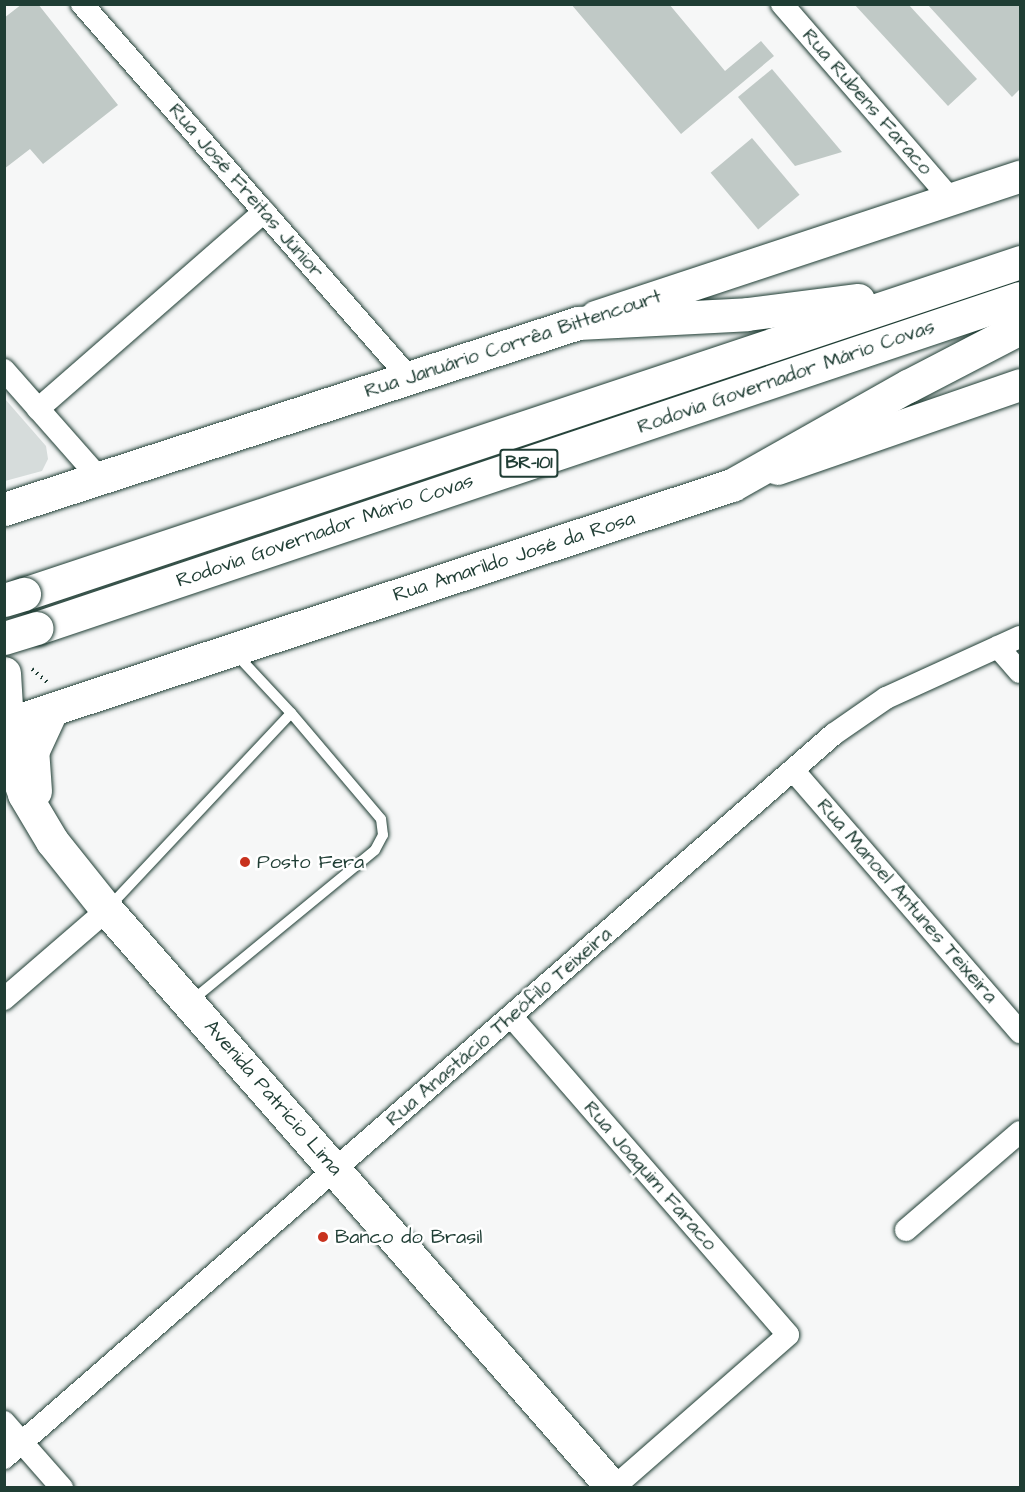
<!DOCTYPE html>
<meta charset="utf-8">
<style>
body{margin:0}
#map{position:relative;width:1025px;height:1492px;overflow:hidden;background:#f6f7f7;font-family:"Architects Daughter",sans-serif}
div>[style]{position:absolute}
.green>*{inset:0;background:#d6dcdb}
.building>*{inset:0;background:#c0c9c6;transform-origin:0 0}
.path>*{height:4px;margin-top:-2px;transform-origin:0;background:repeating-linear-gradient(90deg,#1f3d34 0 1.5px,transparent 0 6px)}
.roads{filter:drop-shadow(0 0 2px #1f3d34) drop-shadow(0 0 2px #1f3d34)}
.lane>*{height:10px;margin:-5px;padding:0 5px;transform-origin:5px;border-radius:5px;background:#fff}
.street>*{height:22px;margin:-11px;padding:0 11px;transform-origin:11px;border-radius:11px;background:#fff}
.secondary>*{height:32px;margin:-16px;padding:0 16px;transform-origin:16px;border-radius:16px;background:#fff}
.primary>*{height:33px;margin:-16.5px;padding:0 16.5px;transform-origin:16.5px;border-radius:16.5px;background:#fff}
.highway>*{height:33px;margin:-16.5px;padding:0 16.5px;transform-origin:16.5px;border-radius:16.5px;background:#fff}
.bridges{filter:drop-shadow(0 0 2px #1f3d34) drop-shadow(0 0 2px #1f3d34)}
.highway-bridge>*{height:33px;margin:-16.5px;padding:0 16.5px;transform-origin:16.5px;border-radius:16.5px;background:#fff}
.dots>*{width:16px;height:16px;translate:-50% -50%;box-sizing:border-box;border:3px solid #fff;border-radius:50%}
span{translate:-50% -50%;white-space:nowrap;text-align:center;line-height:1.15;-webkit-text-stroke:5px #fff;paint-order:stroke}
.shield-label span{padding:2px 4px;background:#fff;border:2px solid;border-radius:4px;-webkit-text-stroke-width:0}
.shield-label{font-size:18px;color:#1f3d34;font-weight:700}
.street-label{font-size:20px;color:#1f3d34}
.poi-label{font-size:20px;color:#1f3d34}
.left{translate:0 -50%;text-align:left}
.frame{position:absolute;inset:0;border:6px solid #1f3d34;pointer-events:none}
</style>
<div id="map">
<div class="green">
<i style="clip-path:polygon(5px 399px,46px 446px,48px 459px,42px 471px,5px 481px)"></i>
</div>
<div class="building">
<i style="clip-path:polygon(22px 4px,38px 4px,118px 105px,43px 164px,30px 149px,4px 169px,4px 18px)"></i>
<i style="clip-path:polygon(571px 4px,669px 4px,725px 71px,761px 41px,774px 56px,681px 134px)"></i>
<i style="clip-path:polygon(854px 4px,908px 4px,977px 79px,948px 106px)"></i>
<i style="clip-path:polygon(927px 4px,1020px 4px,1020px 89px,1012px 97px)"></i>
<i style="clip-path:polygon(772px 69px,842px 152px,795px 166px,738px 97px)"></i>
<i style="left:752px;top:138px;width:74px;height:54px;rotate:50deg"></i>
</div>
<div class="path">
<i style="left:32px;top:669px;width:20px;rotate:41deg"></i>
</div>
<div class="roads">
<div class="lane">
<i style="left:109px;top:907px;width:266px;rotate:-46.8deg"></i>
<i style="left:291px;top:713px;width:81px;rotate:-133deg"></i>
<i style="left:190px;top:1002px;width:239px;rotate:-39.4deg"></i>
<i style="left:375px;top:850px;width:17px;rotate:-62deg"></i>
<i style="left:383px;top:835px;width:16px;rotate:-97deg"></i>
<i style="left:381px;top:819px;width:139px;rotate:-130.3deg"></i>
</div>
<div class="street">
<i style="left:82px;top:4px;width:497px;rotate:48.8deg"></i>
<i style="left:782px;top:4px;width:259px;rotate:49.1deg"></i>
<i style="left:4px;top:370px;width:145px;rotate:48.6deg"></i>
<i style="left:38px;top:409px;width:300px;rotate:-41.1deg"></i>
<i style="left:998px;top:647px;width:33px;rotate:49deg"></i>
<i style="left:793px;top:770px;width:347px;rotate:49.1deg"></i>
<i style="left:4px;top:999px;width:136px;rotate:-40.8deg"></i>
<i style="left:511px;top:1016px;width:422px;rotate:49deg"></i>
<i style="left:788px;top:1335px;width:232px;rotate:138.8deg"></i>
<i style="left:906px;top:1230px;width:150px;rotate:-40.7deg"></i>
<i style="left:4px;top:1422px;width:88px;rotate:48.7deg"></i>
<i style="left:4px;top:1458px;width:1101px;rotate:-41.1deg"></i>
<i style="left:834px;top:734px;width:63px;rotate:-34.7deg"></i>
<i style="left:886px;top:698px;width:147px;rotate:-24.5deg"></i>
</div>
<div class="secondary">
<i style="left:596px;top:317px;width:447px;rotate:-18.3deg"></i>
<i style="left:778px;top:469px;width:256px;rotate:-19.1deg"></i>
</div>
<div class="primary">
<i style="left:4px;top:509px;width:603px;rotate:-17.95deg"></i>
<i style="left:4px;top:673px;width:51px;rotate:86.6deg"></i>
<i style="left:7px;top:724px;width:43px;rotate:80.5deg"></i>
<i style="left:14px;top:766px;width:30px;rotate:70deg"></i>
<i style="left:24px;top:794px;width:55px;rotate:59.2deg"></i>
<i style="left:52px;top:841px;width:88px;rotate:51.4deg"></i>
<i style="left:107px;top:910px;width:768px;rotate:48.8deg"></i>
<i style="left:4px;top:725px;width:767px;rotate:-18.25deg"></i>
<i style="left:35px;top:791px;width:39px;rotate:-94deg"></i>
<i style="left:32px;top:752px;width:47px;rotate:-65.1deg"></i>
</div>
<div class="highway">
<i style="left:578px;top:323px;width:169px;rotate:-3deg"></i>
<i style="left:747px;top:314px;width:112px;rotate:-7.2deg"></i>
<i style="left:732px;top:485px;width:202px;rotate:-29.4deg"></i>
<i style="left:908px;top:386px;width:126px;rotate:-27.4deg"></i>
<i style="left:24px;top:594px;width:1050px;rotate:-18.43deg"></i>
<i style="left:37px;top:628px;width:1037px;rotate:-18.56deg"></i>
</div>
</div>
<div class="bridges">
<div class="highway-bridge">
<i style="left:4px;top:600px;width:21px;rotate:-17deg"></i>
<i style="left:4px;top:638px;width:34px;rotate:-17deg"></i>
</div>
</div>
<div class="dots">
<i style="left:245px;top:862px;background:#c8321e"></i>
<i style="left:323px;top:1237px;background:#c8321e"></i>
</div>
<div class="shield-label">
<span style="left:529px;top:463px">BR-101</span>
</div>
<div class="street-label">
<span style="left:867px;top:102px;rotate:49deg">Rua Rubens Faraco</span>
<span style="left:246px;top:191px;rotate:49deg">Rua José Freitas Júnior</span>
<span style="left:513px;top:344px;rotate:-18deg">Rua Januário Corrêa Bittencourt</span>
<span style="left:786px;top:377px;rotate:-19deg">Rodovia Governador Mário Covas</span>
<span style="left:325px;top:531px;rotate:-19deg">Rodovia Governador Mário Covas</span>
<span style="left:514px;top:557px;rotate:-18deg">Rua Amarildo José da Rosa</span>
<span style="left:907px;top:901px;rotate:49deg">Rua Manoel Antunes Teixeira</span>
<span style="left:499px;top:1027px;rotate:-41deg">Rua Anastácio Theófilo Teixeira</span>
<span style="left:273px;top:1098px;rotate:49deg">Avenida Patrício Lima</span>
<span style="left:650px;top:1176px;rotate:49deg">Rua Joaquim Faraco</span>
</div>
<div class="poi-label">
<span class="left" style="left:257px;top:862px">Posto Fera</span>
<span class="left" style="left:335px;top:1237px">Banco do Brasil</span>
</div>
<div class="frame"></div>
</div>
